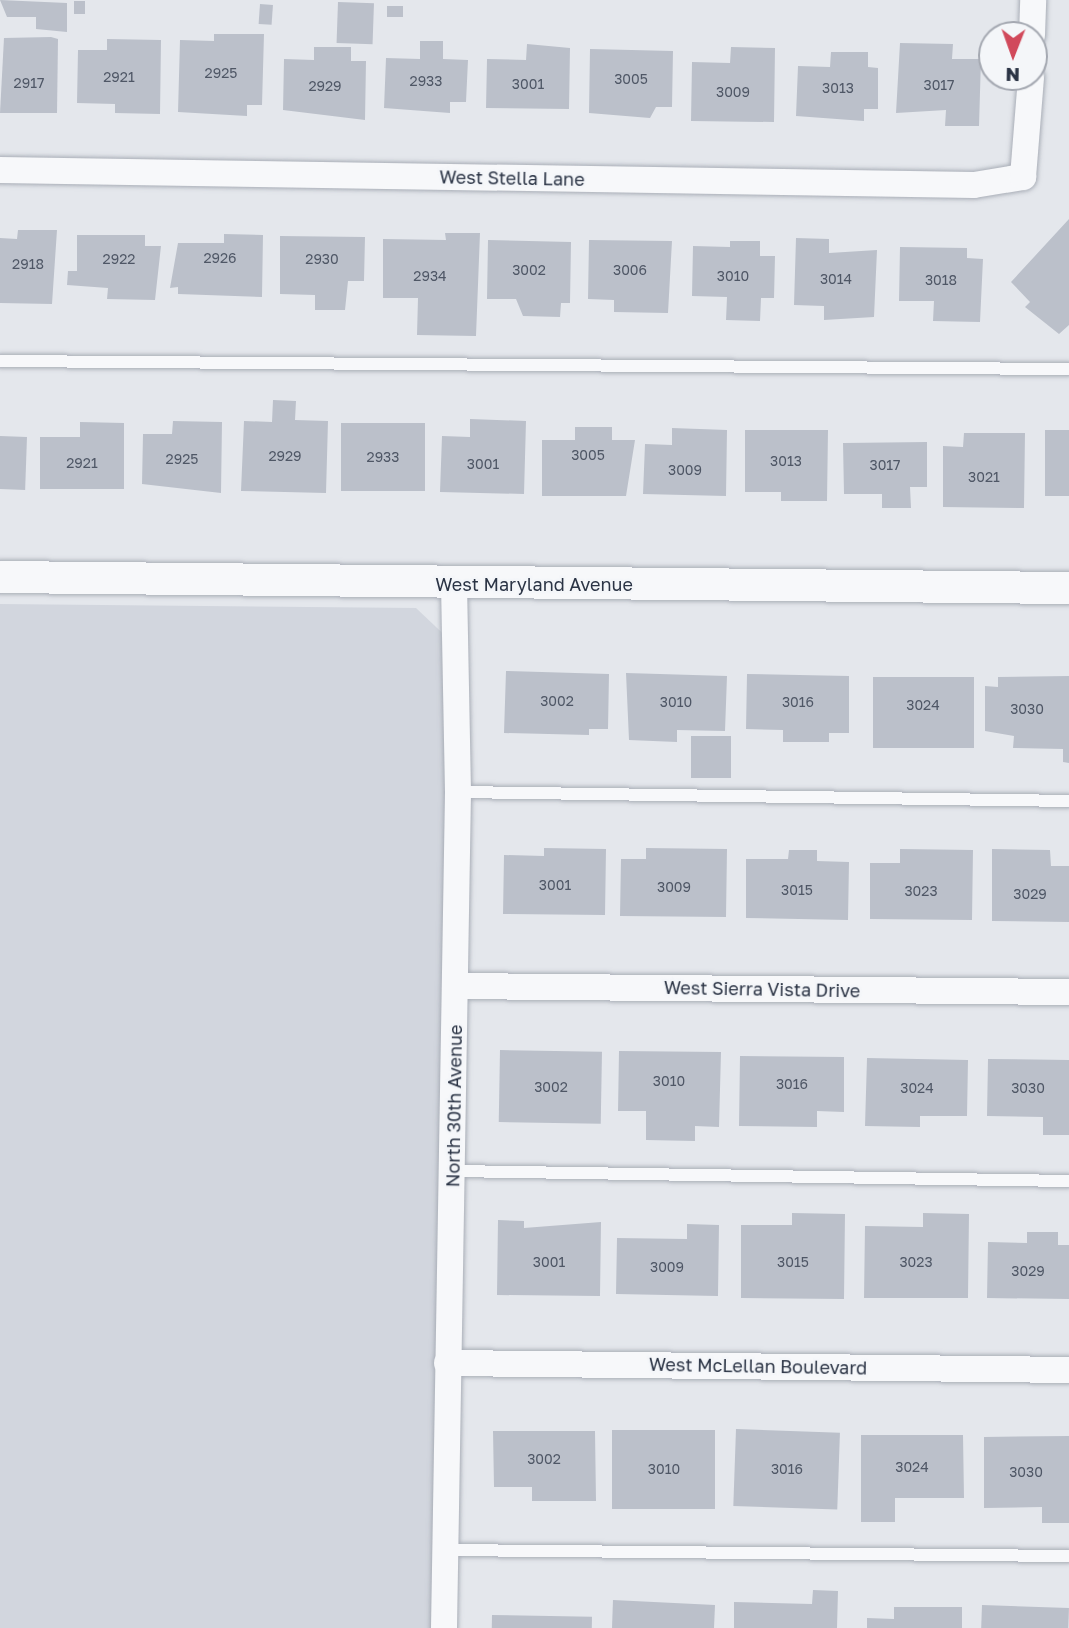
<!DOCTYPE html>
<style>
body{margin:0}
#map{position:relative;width:1069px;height:1628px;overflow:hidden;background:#e4e7ec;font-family:"Golos Text",sans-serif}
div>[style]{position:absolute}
.built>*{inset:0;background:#d2d6de}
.building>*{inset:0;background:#bbc0ca;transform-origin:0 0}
.roads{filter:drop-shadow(0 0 2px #a9aeb7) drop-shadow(0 0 2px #a9aeb7)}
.service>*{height:12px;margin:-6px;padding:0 6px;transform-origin:6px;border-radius:6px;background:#f7f8fa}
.minor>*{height:26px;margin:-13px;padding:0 13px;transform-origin:13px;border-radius:13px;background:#f7f8fa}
.tertiary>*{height:32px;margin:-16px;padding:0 16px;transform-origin:16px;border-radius:16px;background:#f7f8fa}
span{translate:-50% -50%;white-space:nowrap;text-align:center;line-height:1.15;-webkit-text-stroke:5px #f4f6f9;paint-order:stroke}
.number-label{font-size:14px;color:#4f5766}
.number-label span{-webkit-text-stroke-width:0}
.street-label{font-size:18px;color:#2b3445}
.north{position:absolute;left:978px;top:21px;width:70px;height:70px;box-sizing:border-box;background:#f4f6f9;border:2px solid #a4a8b1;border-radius:50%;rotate:181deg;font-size:19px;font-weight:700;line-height:28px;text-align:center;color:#2b3445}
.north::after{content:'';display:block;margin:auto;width:24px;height:32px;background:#d1495b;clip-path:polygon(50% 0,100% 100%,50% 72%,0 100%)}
</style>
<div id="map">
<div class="built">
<i style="clip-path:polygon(0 604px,416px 608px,455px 645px,444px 1628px,0 1628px)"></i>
</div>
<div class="building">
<i style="clip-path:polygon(0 0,67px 3px,67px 32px,36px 29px,36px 17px,7px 17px)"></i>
<i style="left:74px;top:1px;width:11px;height:13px"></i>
<i style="left:338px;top:2px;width:36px;height:41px;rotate:2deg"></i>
<i style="left:260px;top:4px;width:13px;height:20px;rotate:4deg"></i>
<i style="left:387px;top:6px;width:16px;height:11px"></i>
<i style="clip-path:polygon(214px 34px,264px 34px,262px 105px,247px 105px,247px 116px,178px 112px,180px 40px,214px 41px)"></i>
<i style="clip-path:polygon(51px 37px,58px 39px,57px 113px,0 113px,4px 38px)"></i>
<i style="clip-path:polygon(107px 39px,161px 40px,160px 114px,115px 113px,115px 104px,77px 103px,78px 50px,107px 50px)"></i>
<i style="clip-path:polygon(420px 41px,443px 41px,443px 59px,468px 60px,466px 102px,450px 102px,450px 113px,384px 108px,386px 58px,420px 59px)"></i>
<i style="clip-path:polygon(900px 43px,953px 44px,952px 59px,981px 59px,979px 126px,945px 126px,946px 110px,896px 113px)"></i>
<i style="clip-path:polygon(527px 44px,570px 48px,569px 109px,486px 108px,487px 59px,526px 60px)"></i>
<i style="clip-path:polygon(314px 47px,351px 47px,351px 61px,366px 61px,365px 120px,283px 110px,284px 59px,314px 60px)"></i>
<i style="clip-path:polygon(731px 47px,775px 48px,774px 122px,691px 121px,692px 62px,730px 63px)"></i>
<i style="clip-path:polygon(590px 49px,673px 51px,672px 107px,656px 107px,650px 118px,589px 113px)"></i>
<i style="clip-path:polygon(831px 52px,868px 52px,868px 67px,878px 68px,878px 109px,864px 109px,864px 121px,796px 116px,798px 66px,830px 67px)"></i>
<i style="clip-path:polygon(1069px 219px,1069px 325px,1059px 334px,1025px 307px,1030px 302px,1011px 282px)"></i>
<i style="clip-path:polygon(18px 230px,57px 230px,52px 304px,0 303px,0 238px,17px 239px)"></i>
<i style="clip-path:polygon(445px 233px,480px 233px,476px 336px,417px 335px,418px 298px,383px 298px,383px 239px,446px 240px)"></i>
<i style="clip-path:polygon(224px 234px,263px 235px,262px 297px,178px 294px,178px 287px,170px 288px,178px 243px,224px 243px)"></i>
<i style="clip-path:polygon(77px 235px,145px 235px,145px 246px,161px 246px,155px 300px,107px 299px,108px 288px,67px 285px,68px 271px,77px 271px)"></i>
<i style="clip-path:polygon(280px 236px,365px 237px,364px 281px,348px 281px,345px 310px,315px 310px,315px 295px,280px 294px)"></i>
<i style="clip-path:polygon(796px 238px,829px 239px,829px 253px,877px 250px,874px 317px,824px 320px,824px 306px,794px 305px)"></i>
<i style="clip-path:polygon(488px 240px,571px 242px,570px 303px,561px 303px,560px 317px,523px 316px,516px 299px,487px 299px)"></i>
<i style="clip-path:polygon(589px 240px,672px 241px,668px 313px,614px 312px,614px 300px,588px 299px)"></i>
<i style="clip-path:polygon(730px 241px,760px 241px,760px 256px,775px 256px,774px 298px,761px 298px,760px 321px,726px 320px,727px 297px,692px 296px,693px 246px,730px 247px)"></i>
<i style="clip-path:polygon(900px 247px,967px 248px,967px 258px,983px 259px,980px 322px,933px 321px,934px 301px,899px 301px)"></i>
<i style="clip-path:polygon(273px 400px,296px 401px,295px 420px,328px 421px,326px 493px,241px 491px,244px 421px,272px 422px)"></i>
<i style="clip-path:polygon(470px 419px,526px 421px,524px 494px,440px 492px,442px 436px,470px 437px)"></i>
<i style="clip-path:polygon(173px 421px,222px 422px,221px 493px,142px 484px,143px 434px,172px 434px)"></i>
<i style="clip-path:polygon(80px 422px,124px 423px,124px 489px,40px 489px,40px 437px,80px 437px)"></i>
<i style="left:341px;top:423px;width:84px;height:68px"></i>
<i style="clip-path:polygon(575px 427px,612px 427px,612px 440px,635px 440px,626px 496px,542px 496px,542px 440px,575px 440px)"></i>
<i style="clip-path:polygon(672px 428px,727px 430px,726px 496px,643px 494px,645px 444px,672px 445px)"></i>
<i style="clip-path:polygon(745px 430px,828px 430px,827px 501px,781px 501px,781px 492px,745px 492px)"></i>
<i style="left:1045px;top:430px;width:24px;height:66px"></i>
<i style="clip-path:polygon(964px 433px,1025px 433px,1024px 508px,943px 507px,943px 446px,963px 447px)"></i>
<i style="left:0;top:436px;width:27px;height:53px;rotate:2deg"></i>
<i style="clip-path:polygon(927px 442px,927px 487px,910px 487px,911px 508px,882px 508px,882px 494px,844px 494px,843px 443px)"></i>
<i style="clip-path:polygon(506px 671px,609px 674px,608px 729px,589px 729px,589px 735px,504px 733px)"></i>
<i style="clip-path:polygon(626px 673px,727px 676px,725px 731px,677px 730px,677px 742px,629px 740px)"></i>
<i style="clip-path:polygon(747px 674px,849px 676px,849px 733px,829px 733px,829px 742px,783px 742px,783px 730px,746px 729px)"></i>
<i style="clip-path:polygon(1069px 676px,1069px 763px,1063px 762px,1063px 749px,1013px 748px,1014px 736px,985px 731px,985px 686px,998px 687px,998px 677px)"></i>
<i style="left:873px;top:677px;width:101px;height:71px"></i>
<i style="left:731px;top:736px;width:42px;height:40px;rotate:90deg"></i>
<i style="clip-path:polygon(544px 848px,606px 849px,605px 915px,503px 914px,504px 855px,544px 856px)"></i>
<i style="clip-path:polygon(646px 848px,727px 849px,726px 917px,620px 916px,621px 859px,646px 859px)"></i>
<i style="clip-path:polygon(900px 849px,973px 850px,972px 920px,870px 919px,870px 863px,900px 863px)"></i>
<i style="clip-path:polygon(992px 849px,1050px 850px,1051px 866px,1069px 866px,1069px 922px,992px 921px)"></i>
<i style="clip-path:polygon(789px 850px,817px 850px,817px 861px,849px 862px,848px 920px,746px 918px,746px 859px,788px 859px)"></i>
<i style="left:500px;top:1050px;width:102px;height:72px;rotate:1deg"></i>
<i style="clip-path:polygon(619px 1051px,721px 1052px,719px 1127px,695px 1126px,695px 1141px,646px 1140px,646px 1111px,618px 1111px)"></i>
<i style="clip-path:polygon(740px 1056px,844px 1057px,844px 1112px,817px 1111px,817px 1127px,739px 1126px)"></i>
<i style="clip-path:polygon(867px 1058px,968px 1060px,967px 1116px,920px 1116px,920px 1127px,865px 1126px)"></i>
<i style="clip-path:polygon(988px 1059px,1069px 1060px,1069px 1135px,1043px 1135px,1043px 1117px,987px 1116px)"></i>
<i style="clip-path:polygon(792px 1213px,845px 1214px,844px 1299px,741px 1298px,741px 1225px,792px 1225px)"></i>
<i style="clip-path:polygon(923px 1213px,969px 1214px,968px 1298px,864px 1298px,865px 1226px,923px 1227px)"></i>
<i style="clip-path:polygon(498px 1220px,524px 1221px,524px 1228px,601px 1222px,600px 1296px,497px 1295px)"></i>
<i style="clip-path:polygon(687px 1224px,719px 1225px,718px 1296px,616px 1294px,617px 1238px,687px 1239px)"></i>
<i style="clip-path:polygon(1027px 1232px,1058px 1232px,1058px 1245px,1069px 1245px,1069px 1299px,987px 1298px,988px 1242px,1027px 1243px)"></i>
<i style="left:736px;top:1429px;width:104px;height:77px;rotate:2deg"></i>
<i style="left:612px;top:1430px;width:103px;height:79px"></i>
<i style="clip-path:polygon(493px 1431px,595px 1431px,596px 1501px,532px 1501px,532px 1487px,494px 1487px)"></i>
<i style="clip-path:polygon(861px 1435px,963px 1435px,964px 1498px,895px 1498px,895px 1522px,861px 1522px)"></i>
<i style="clip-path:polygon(1069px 1436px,1069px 1523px,1042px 1523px,1042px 1507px,984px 1508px,984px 1437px)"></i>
<i style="clip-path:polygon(813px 1590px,838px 1591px,837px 1628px,734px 1628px,734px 1602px,812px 1604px)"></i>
<i style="clip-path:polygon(613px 1600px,715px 1605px,714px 1628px,612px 1628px)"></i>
<i style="left:982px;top:1605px;width:87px;height:23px;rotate:2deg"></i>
<i style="clip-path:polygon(894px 1607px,962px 1607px,962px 1628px,867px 1628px,867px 1618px,894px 1619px)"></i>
<i style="left:492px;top:1615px;width:100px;height:13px;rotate:1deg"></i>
</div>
<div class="roads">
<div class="service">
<i style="left:0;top:361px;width:1069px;rotate:0.43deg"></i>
<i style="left:458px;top:792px;width:611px;rotate:0.84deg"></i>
<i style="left:453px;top:1171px;width:616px;rotate:0.93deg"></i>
<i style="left:445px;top:1550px;width:624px;rotate:0.55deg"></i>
</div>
<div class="minor">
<i style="left:1032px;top:35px;width:35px;rotate:-88deg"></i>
<i style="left:0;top:170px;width:974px;rotate:0.88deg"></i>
<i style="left:974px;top:185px;width:50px;rotate:-9.3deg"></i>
<i style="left:1023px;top:177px;width:100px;rotate:-85.4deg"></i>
<i style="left:455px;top:986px;width:614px;rotate:0.56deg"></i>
<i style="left:447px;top:1363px;width:622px;rotate:0.64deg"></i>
<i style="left:444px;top:1628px;width:836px;rotate:-89.04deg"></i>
<i style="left:458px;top:792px;width:209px;rotate:-91.1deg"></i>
</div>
<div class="tertiary">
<i style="left:0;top:577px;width:1069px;rotate:0.59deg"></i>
</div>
</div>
<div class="number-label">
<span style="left:221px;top:73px">2925</span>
<span style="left:119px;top:77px">2921</span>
<span style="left:631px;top:79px">3005</span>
<span style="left:426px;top:81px">2933</span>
<span style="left:29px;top:83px">2917</span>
<span style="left:528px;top:84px">3001</span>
<span style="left:939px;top:85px">3017</span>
<span style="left:325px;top:86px">2929</span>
<span style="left:838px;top:88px">3013</span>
<span style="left:733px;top:92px">3009</span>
<span style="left:220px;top:258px">2926</span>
<span style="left:119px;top:259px">2922</span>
<span style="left:322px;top:259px">2930</span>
<span style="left:28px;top:264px">2918</span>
<span style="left:529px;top:270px">3002</span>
<span style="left:630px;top:270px">3006</span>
<span style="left:430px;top:276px">2934</span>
<span style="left:733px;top:276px">3010</span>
<span style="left:836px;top:279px">3014</span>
<span style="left:941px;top:280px">3018</span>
<span style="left:588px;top:455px">3005</span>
<span style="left:285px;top:456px">2929</span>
<span style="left:383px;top:457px">2933</span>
<span style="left:182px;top:459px">2925</span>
<span style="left:786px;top:461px">3013</span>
<span style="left:82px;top:463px">2921</span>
<span style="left:483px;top:464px">3001</span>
<span style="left:885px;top:465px">3017</span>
<span style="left:685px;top:470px">3009</span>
<span style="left:984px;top:477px">3021</span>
<span style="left:557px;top:701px">3002</span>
<span style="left:676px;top:702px">3010</span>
<span style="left:798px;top:702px">3016</span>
<span style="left:923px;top:705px">3024</span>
<span style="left:1027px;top:709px">3030</span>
<span style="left:555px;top:885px">3001</span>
<span style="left:674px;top:887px">3009</span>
<span style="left:797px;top:890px">3015</span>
<span style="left:921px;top:891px">3023</span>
<span style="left:1030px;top:894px">3029</span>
<span style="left:669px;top:1081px">3010</span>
<span style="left:792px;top:1084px">3016</span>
<span style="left:551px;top:1087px">3002</span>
<span style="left:917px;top:1088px">3024</span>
<span style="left:1028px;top:1088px">3030</span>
<span style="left:549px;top:1262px">3001</span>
<span style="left:793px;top:1262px">3015</span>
<span style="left:916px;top:1262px">3023</span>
<span style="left:667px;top:1267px">3009</span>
<span style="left:1028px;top:1271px">3029</span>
<span style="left:544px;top:1459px">3002</span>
<span style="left:912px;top:1467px">3024</span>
<span style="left:664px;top:1469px">3010</span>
<span style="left:787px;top:1469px">3016</span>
<span style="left:1026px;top:1472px">3030</span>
</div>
<div class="street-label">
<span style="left:512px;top:178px;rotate:1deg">West Stella Lane</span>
<span style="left:534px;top:584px">West Maryland Avenue</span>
<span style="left:762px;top:989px;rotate:1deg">West Sierra Vista Drive</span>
<span style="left:454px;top:1106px;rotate:-89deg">North 30th Avenue</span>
<span style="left:758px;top:1366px;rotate:1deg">West McLellan Boulevard</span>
</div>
<div class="north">N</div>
</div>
